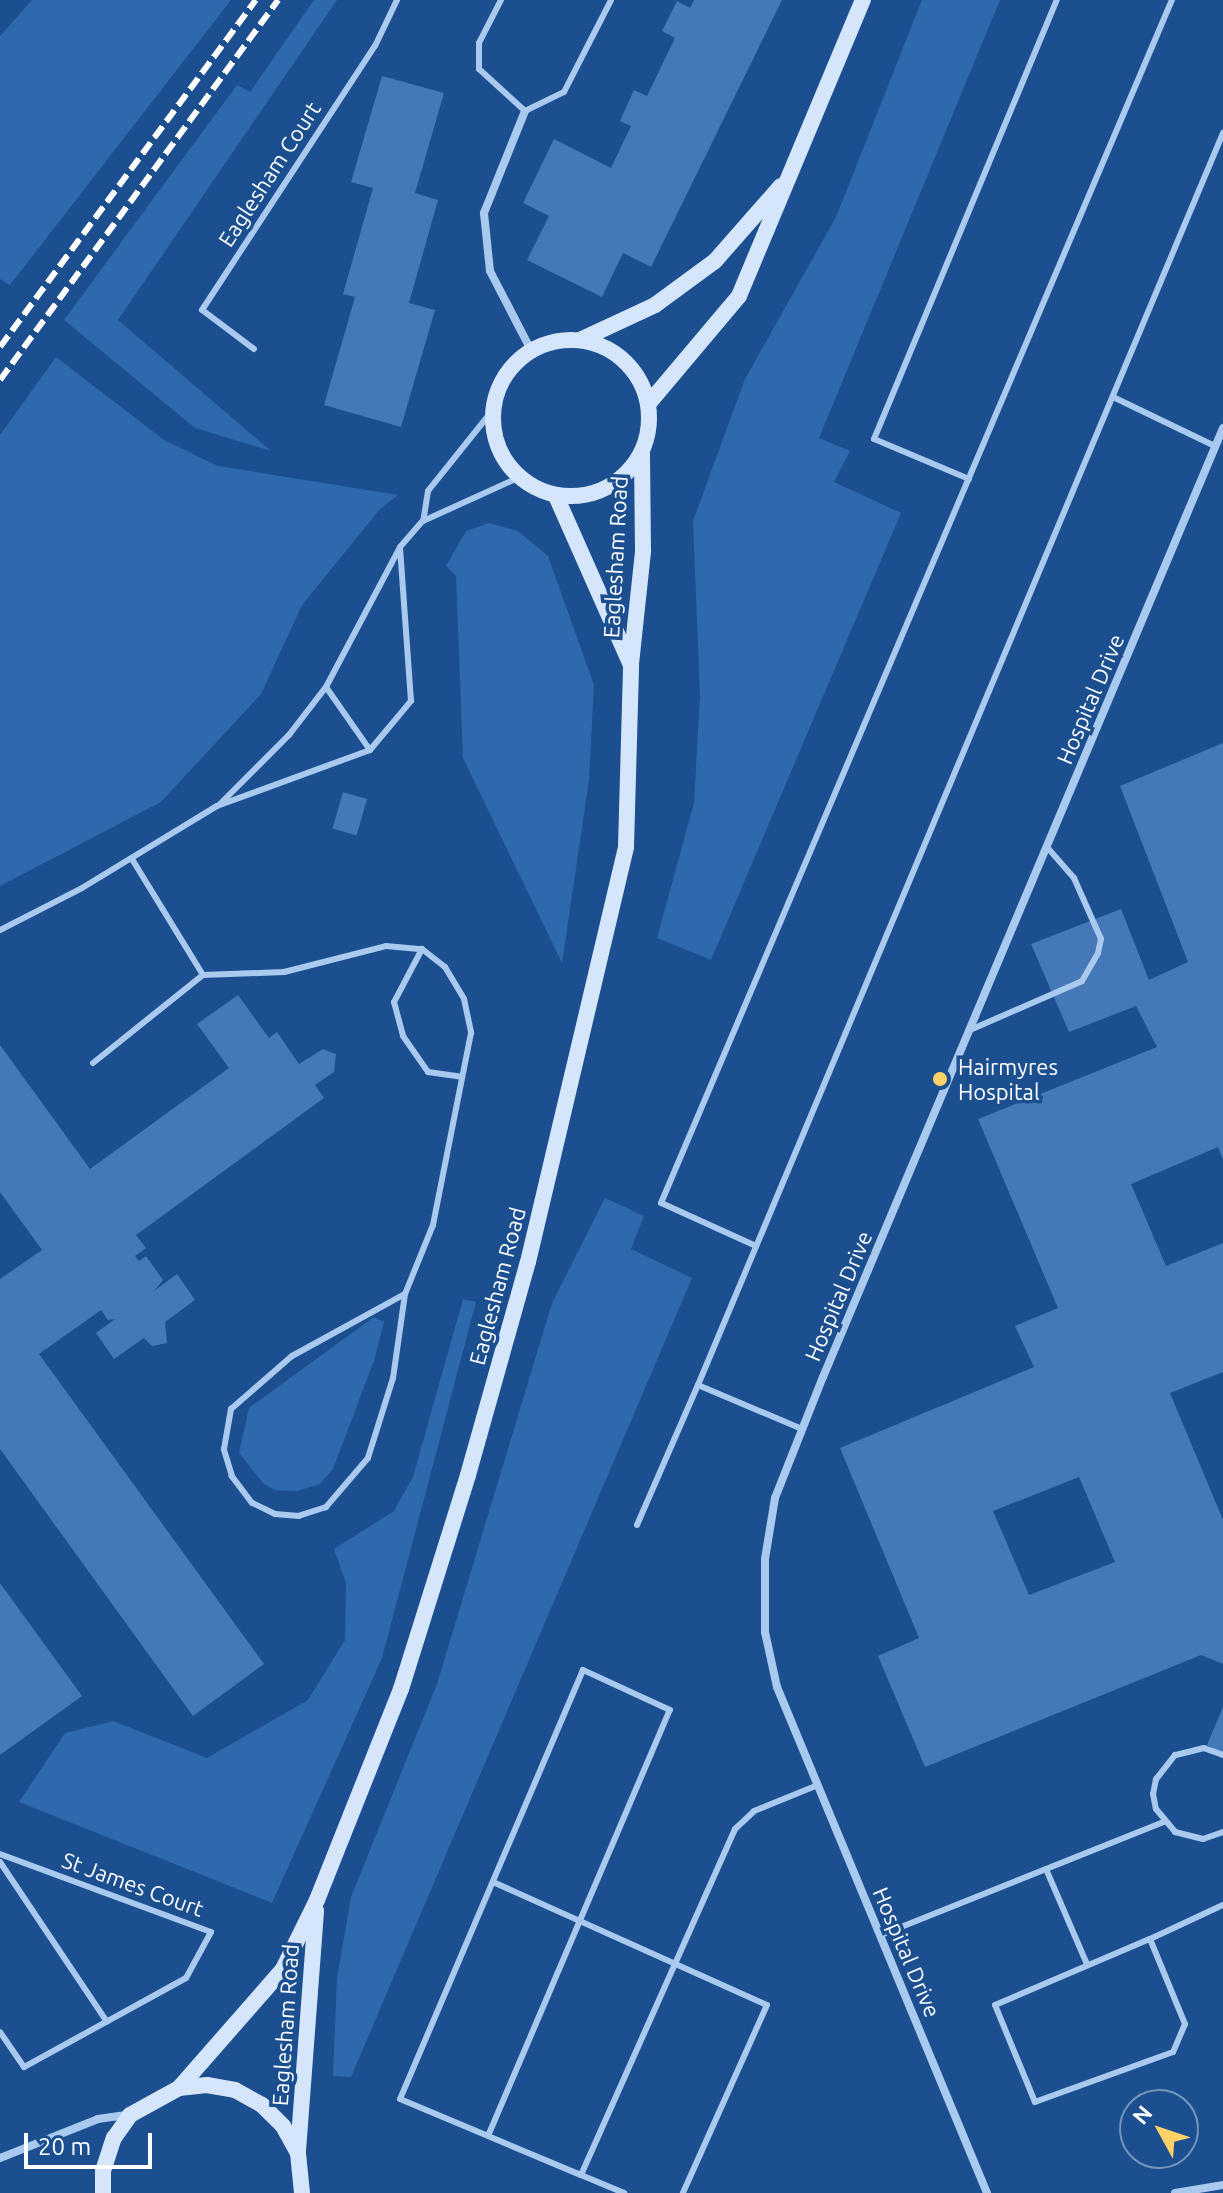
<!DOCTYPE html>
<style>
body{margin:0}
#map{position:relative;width:1223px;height:2193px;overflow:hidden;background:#1b4f8f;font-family:Ubuntu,sans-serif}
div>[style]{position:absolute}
.green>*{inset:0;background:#2e69ad}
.building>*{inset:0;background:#4478b7;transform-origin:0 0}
.service>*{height:6px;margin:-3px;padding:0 3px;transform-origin:3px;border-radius:3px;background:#a9c9ee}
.minor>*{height:8px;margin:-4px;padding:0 4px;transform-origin:4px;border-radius:4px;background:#a9c9ee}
.secondary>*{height:16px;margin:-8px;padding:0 8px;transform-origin:8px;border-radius:8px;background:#d6e6fa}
.secondary>.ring{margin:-8px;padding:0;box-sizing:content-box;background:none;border:16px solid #d6e6fa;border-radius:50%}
.rail>*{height:6px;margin-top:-3px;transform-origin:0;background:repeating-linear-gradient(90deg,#fff 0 14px,transparent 0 20px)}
.dots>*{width:22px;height:22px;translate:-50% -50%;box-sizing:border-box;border:4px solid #1b4f8f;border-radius:50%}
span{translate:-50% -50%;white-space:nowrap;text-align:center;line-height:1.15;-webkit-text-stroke:7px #1b4f8f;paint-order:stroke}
.street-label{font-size:22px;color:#fff}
.poi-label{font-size:22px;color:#fff}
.left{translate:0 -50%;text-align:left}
.north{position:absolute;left:1119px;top:2089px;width:80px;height:80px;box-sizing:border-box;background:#1b4f8f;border:2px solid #7695bc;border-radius:50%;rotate:310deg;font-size:22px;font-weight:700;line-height:32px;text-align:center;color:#fff}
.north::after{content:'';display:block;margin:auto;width:28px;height:36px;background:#ffd166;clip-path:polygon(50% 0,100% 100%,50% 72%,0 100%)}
.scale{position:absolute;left:24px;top:2133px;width:128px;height:36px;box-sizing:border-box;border:4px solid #fff;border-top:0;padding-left:10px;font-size:24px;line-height:28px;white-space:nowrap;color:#fff;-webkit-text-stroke:6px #1b4f8f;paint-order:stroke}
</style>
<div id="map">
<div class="green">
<i style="clip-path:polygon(32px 0,231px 0,10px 285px,0 279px,0 36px)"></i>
<i style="clip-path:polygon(314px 0,337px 0,118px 320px,271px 451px,195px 428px,64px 320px,237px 85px,250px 92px)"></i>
<i style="clip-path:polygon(922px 0,1000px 0,819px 438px,850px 451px,834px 482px,901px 513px,711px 960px,657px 938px,694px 803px,700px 696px,693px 521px,745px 379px,836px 217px)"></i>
<i style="clip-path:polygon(56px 357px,164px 440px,218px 466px,398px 495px,380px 509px,302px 605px,261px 694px,161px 802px,0 886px,0 435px)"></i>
<i style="clip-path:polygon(489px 523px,518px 531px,548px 556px,594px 685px,589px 780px,562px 963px,463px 758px,456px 576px,446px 566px,466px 531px)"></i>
<i style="clip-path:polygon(605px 1198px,644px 1216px,631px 1249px,692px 1278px,351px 2077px,333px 2076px,337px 1978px,351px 1897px,437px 1684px,552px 1303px)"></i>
<i style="clip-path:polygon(463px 1299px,476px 1302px,382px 1658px,272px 1903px,19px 1802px,65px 1733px,113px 1721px,207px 1758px,308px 1700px,345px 1640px,346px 1583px,334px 1549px,394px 1511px,413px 1477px)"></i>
<i style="clip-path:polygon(374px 1317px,384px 1322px,375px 1358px,333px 1469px,320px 1484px,297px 1491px,275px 1490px,263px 1483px,239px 1453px,249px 1408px)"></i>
</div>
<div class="building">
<i style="clip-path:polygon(694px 0,782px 0,651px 267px,623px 253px,602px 297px,527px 260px,549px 216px,523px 203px,554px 139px,611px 168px,631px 126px,620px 121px,634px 90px,647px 96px,675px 38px,662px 31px,677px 1px,690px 8px)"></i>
<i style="clip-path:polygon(382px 76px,444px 93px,415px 193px,438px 200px,409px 303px,435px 310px,401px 427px,324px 405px,355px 297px,343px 294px,373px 188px,351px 182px)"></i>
<i style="clip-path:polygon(evenodd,1223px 743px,1223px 1160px,1218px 1147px,1131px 1184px,1166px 1266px,1223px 1243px,1223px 1372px,1170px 1393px,1223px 1520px,1223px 1664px,1201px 1655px,925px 1767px,878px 1656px,919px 1638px,840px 1448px,1034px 1367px,1015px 1326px,1058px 1308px,978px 1119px,1157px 1047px,1136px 1006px,1069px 1032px,1031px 944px,1121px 909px,1149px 980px,1188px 962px,1120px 786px,1223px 743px,1079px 1477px,1115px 1562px,1029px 1595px,993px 1511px,1079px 1477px)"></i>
<i style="left:343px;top:792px;width:25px;height:38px;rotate:16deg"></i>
<i style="clip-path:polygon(238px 995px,269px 1038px,277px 1032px,299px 1064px,323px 1049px,336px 1054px,334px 1072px,315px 1085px,324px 1098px,136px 1235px,146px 1248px,135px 1256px,139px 1261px,146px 1256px,163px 1280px,154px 1291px,177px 1274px,195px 1300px,165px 1322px,167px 1343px,152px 1346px,144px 1338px,114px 1359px,96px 1333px,115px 1319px,108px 1320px,101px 1310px,39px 1354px,264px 1664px,193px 1716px,0 1449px,0 1279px,42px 1250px,0 1192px,0 1045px,90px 1169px,229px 1068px,197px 1024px)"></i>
<i style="clip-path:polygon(0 1583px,82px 1696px,0 1755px)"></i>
<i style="clip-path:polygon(1223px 1707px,1223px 1753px,1207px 1745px)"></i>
</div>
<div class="service">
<i style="left:501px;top:0;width:48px;rotate:117.1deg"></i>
<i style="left:479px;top:43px;width:26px;rotate:90deg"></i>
<i style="left:479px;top:69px;width:62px;rotate:42.4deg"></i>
<i style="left:525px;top:111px;width:43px;rotate:-26deg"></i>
<i style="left:564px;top:92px;width:103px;rotate:-62.9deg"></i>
<i style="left:254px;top:349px;width:65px;rotate:-143.1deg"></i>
<i style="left:202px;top:310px;width:316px;rotate:-56.8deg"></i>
<i style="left:375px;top:46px;width:51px;rotate:-64.4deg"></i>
<i style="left:1113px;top:397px;width:113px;rotate:25.7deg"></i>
<i style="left:492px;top:411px;width:102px;rotate:128.7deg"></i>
<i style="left:428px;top:491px;width:30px;rotate:99deg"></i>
<i style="left:423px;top:521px;width:104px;rotate:-24.4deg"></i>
<i style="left:969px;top:479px;width:103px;rotate:-157.2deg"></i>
<i style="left:874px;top:439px;width:476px;rotate:-67.4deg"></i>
<i style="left:326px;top:687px;width:77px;rotate:55.1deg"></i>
<i style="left:220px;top:804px;width:98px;rotate:-45deg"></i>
<i style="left:289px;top:735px;width:61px;rotate:-52.4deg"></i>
<i style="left:326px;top:687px;width:158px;rotate:-62.1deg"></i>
<i style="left:400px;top:547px;width:35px;rotate:-49deg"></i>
<i style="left:0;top:930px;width:92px;rotate:-27.1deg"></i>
<i style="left:82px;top:888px;width:158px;rotate:-31.3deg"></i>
<i style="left:217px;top:806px;width:163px;rotate:-20.1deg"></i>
<i style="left:370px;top:750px;width:64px;rotate:-50.1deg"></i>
<i style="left:411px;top:701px;width:154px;rotate:-94.1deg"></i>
<i style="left:422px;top:949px;width:60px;rotate:117.8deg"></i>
<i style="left:394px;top:1002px;width:35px;rotate:75deg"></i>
<i style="left:403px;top:1036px;width:44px;rotate:55.2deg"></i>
<i style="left:428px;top:1072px;width:34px;rotate:8deg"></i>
<i style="left:203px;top:975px;width:81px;rotate:-2.1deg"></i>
<i style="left:284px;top:972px;width:105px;rotate:-14.3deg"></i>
<i style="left:386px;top:946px;width:36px;rotate:5deg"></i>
<i style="left:422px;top:949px;width:29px;rotate:38deg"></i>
<i style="left:445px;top:967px;width:37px;rotate:59deg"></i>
<i style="left:464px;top:999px;width:35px;rotate:78deg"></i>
<i style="left:471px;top:1033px;width:196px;rotate:101.2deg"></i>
<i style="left:433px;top:1225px;width:74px;rotate:112.1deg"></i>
<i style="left:405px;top:1294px;width:85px;rotate:98.1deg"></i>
<i style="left:393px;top:1378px;width:84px;rotate:107.4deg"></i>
<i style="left:368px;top:1458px;width:65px;rotate:130.6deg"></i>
<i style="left:326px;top:1507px;width:28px;rotate:162deg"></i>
<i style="left:299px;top:1516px;width:24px;rotate:-175deg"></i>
<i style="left:275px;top:1514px;width:25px;rotate:-154deg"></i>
<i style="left:252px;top:1503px;width:34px;rotate:-127deg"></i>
<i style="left:232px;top:1476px;width:28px;rotate:-107deg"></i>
<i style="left:224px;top:1449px;width:41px;rotate:-80.1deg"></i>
<i style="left:231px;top:1409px;width:81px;rotate:-41deg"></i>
<i style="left:292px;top:1356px;width:129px;rotate:-28.8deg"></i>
<i style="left:970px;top:1030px;width:122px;rotate:-23.6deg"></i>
<i style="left:1082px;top:981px;width:32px;rotate:-60deg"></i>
<i style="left:1098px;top:953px;width:14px;rotate:-78deg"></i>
<i style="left:1101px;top:939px;width:67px;rotate:-113.9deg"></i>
<i style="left:1074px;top:878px;width:41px;rotate:-131.1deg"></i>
<i style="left:93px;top:1063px;width:141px;rotate:-38.7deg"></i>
<i style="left:203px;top:975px;width:136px;rotate:-121.5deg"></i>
<i style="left:756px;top:1246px;width:104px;rotate:-155.6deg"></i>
<i style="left:661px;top:1203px;width:1307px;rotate:-66.99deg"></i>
<i style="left:802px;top:1429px;width:113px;rotate:-157.1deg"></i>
<i style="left:698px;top:1385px;width:1358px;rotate:-67.25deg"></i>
<i style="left:637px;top:1525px;width:153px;rotate:-66.5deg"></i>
<i style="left:1223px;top:1755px;width:20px;rotate:-160deg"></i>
<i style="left:1204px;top:1748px;width:30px;rotate:166deg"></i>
<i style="left:1175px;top:1755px;width:31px;rotate:128deg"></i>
<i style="left:1156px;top:1779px;width:15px;rotate:101deg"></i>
<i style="left:1153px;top:1794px;width:15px;rotate:79deg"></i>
<i style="left:1156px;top:1809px;width:30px;rotate:50deg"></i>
<i style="left:1175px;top:1832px;width:29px;rotate:14deg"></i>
<i style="left:1203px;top:1839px;width:21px;rotate:-19deg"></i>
<i style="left:0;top:1854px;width:225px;rotate:20.3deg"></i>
<i style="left:211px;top:1932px;width:52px;rotate:118.5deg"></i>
<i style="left:186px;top:1978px;width:185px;rotate:151.2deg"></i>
<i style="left:24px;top:2067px;width:42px;rotate:-124.4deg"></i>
<i style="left:0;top:1862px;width:192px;rotate:56.2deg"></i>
<i style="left:1046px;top:1869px;width:103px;rotate:66.7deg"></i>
<i style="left:493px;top:1882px;width:300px;rotate:24.2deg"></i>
<i style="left:767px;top:2005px;width:206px;rotate:114.1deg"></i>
<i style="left:881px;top:1935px;width:305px;rotate:-21.8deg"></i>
<i style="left:1150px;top:1939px;width:92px;rotate:67.6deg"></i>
<i style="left:1185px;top:2024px;width:30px;rotate:113deg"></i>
<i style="left:1173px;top:2052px;width:147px;rotate:160.1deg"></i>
<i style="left:1035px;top:2102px;width:105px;rotate:-112.4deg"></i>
<i style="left:995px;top:2005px;width:168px;rotate:-23.1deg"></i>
<i style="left:1150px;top:1939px;width:81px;rotate:-25deg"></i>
<i style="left:488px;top:2136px;width:463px;rotate:-66.9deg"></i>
<i style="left:670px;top:1710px;width:96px;rotate:-155.3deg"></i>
<i style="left:583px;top:1670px;width:466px;rotate:113.1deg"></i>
<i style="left:400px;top:2099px;width:95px;rotate:22.8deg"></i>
<i style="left:488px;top:2136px;width:101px;rotate:22.8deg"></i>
<i style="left:581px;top:2175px;width:47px;rotate:22.7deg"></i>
<i style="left:581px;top:2175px;width:379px;rotate:-66deg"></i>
<i style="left:735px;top:1829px;width:26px;rotate:-43deg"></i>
<i style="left:754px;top:1811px;width:69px;rotate:-22.1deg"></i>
</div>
<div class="minor">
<i style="left:525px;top:111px;width:110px;rotate:111.9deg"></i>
<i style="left:484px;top:213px;width:58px;rotate:84.1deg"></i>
<i style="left:490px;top:271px;width:89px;rotate:62.6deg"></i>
<i style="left:0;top:2158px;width:105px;rotate:-21.7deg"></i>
<i style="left:98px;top:2119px;width:30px;rotate:-8deg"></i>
<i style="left:987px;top:2193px;width:548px;rotate:-112.54deg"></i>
<i style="left:777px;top:1687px;width:56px;rotate:-102.3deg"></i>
<i style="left:765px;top:1632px;width:73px;rotate:-90deg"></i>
<i style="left:765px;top:1559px;width:62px;rotate:-80.7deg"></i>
<i style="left:775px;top:1498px;width:130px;rotate:-68.4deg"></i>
<i style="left:823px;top:1377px;width:1030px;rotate:-67.14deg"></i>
<i style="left:1175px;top:2193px;width:49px;rotate:-9.5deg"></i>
</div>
<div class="secondary">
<i class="ring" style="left:493px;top:340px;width:140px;height:140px"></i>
<i style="left:580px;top:340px;width:83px;rotate:-25deg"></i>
<i style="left:655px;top:305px;width:74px;rotate:-36.3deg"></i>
<i style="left:715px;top:261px;width:100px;rotate:-48.7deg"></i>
<i style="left:649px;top:403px;width:140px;rotate:-49.9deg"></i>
<i style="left:739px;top:296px;width:321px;rotate:-67.3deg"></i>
<i style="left:556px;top:496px;width:183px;rotate:66.1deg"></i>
<i style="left:179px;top:2088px;width:158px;rotate:-48.8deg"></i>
<i style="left:283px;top:1969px;width:77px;rotate:-63.8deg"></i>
<i style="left:317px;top:1900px;width:227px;rotate:-68.3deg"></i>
<i style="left:401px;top:1689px;width:224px;rotate:-72.6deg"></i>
<i style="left:468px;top:1475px;width:221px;rotate:-74.3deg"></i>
<i style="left:528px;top:1262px;width:426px;rotate:-76.7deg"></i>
<i style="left:626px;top:847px;width:183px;rotate:-88.4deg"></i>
<i style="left:631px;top:664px;width:114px;rotate:-83.9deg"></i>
<i style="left:643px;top:551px;width:98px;rotate:-90.6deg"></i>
<i style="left:298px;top:2151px;width:241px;rotate:-85.7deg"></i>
<i style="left:103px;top:2193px;width:22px;rotate:-90deg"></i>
<i style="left:103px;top:2171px;width:35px;rotate:-72deg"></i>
<i style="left:114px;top:2138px;width:28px;rotate:-55deg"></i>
<i style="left:130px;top:2115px;width:56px;rotate:-28.9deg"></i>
<i style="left:179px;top:2088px;width:28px;rotate:-6deg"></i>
<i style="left:207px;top:2085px;width:28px;rotate:10deg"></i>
<i style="left:235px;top:2090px;width:31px;rotate:29deg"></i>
<i style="left:262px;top:2105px;width:30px;rotate:45deg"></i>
<i style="left:283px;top:2126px;width:31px;rotate:61deg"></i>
<i style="left:298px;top:2153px;width:40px;rotate:84.3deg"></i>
</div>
<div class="rail">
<i style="left:0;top:347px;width:431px;rotate:-53.6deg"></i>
<i style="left:0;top:380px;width:471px;rotate:-53.8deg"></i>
</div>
<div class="dots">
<i style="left:940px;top:1079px;background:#ffd166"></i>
</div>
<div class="street-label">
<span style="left:269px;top:174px;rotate:-57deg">Eaglesham Court</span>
<span style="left:615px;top:557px;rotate:-87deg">Eaglesham Road</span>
<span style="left:1090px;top:699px;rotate:-67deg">Hospital Drive</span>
<span style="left:497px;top:1286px;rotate:-75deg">Eaglesham Road</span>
<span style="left:838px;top:1296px;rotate:-67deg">Hospital Drive</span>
<span style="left:133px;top:1884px;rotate:20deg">St James Court</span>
<span style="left:907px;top:1952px;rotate:67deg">Hospital Drive</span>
<span style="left:285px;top:2025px;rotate:-86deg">Eaglesham Road</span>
</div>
<div class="poi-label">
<span class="left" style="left:958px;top:1079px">Hairmyres<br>Hospital</span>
</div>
<div class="north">N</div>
<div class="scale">20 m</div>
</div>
